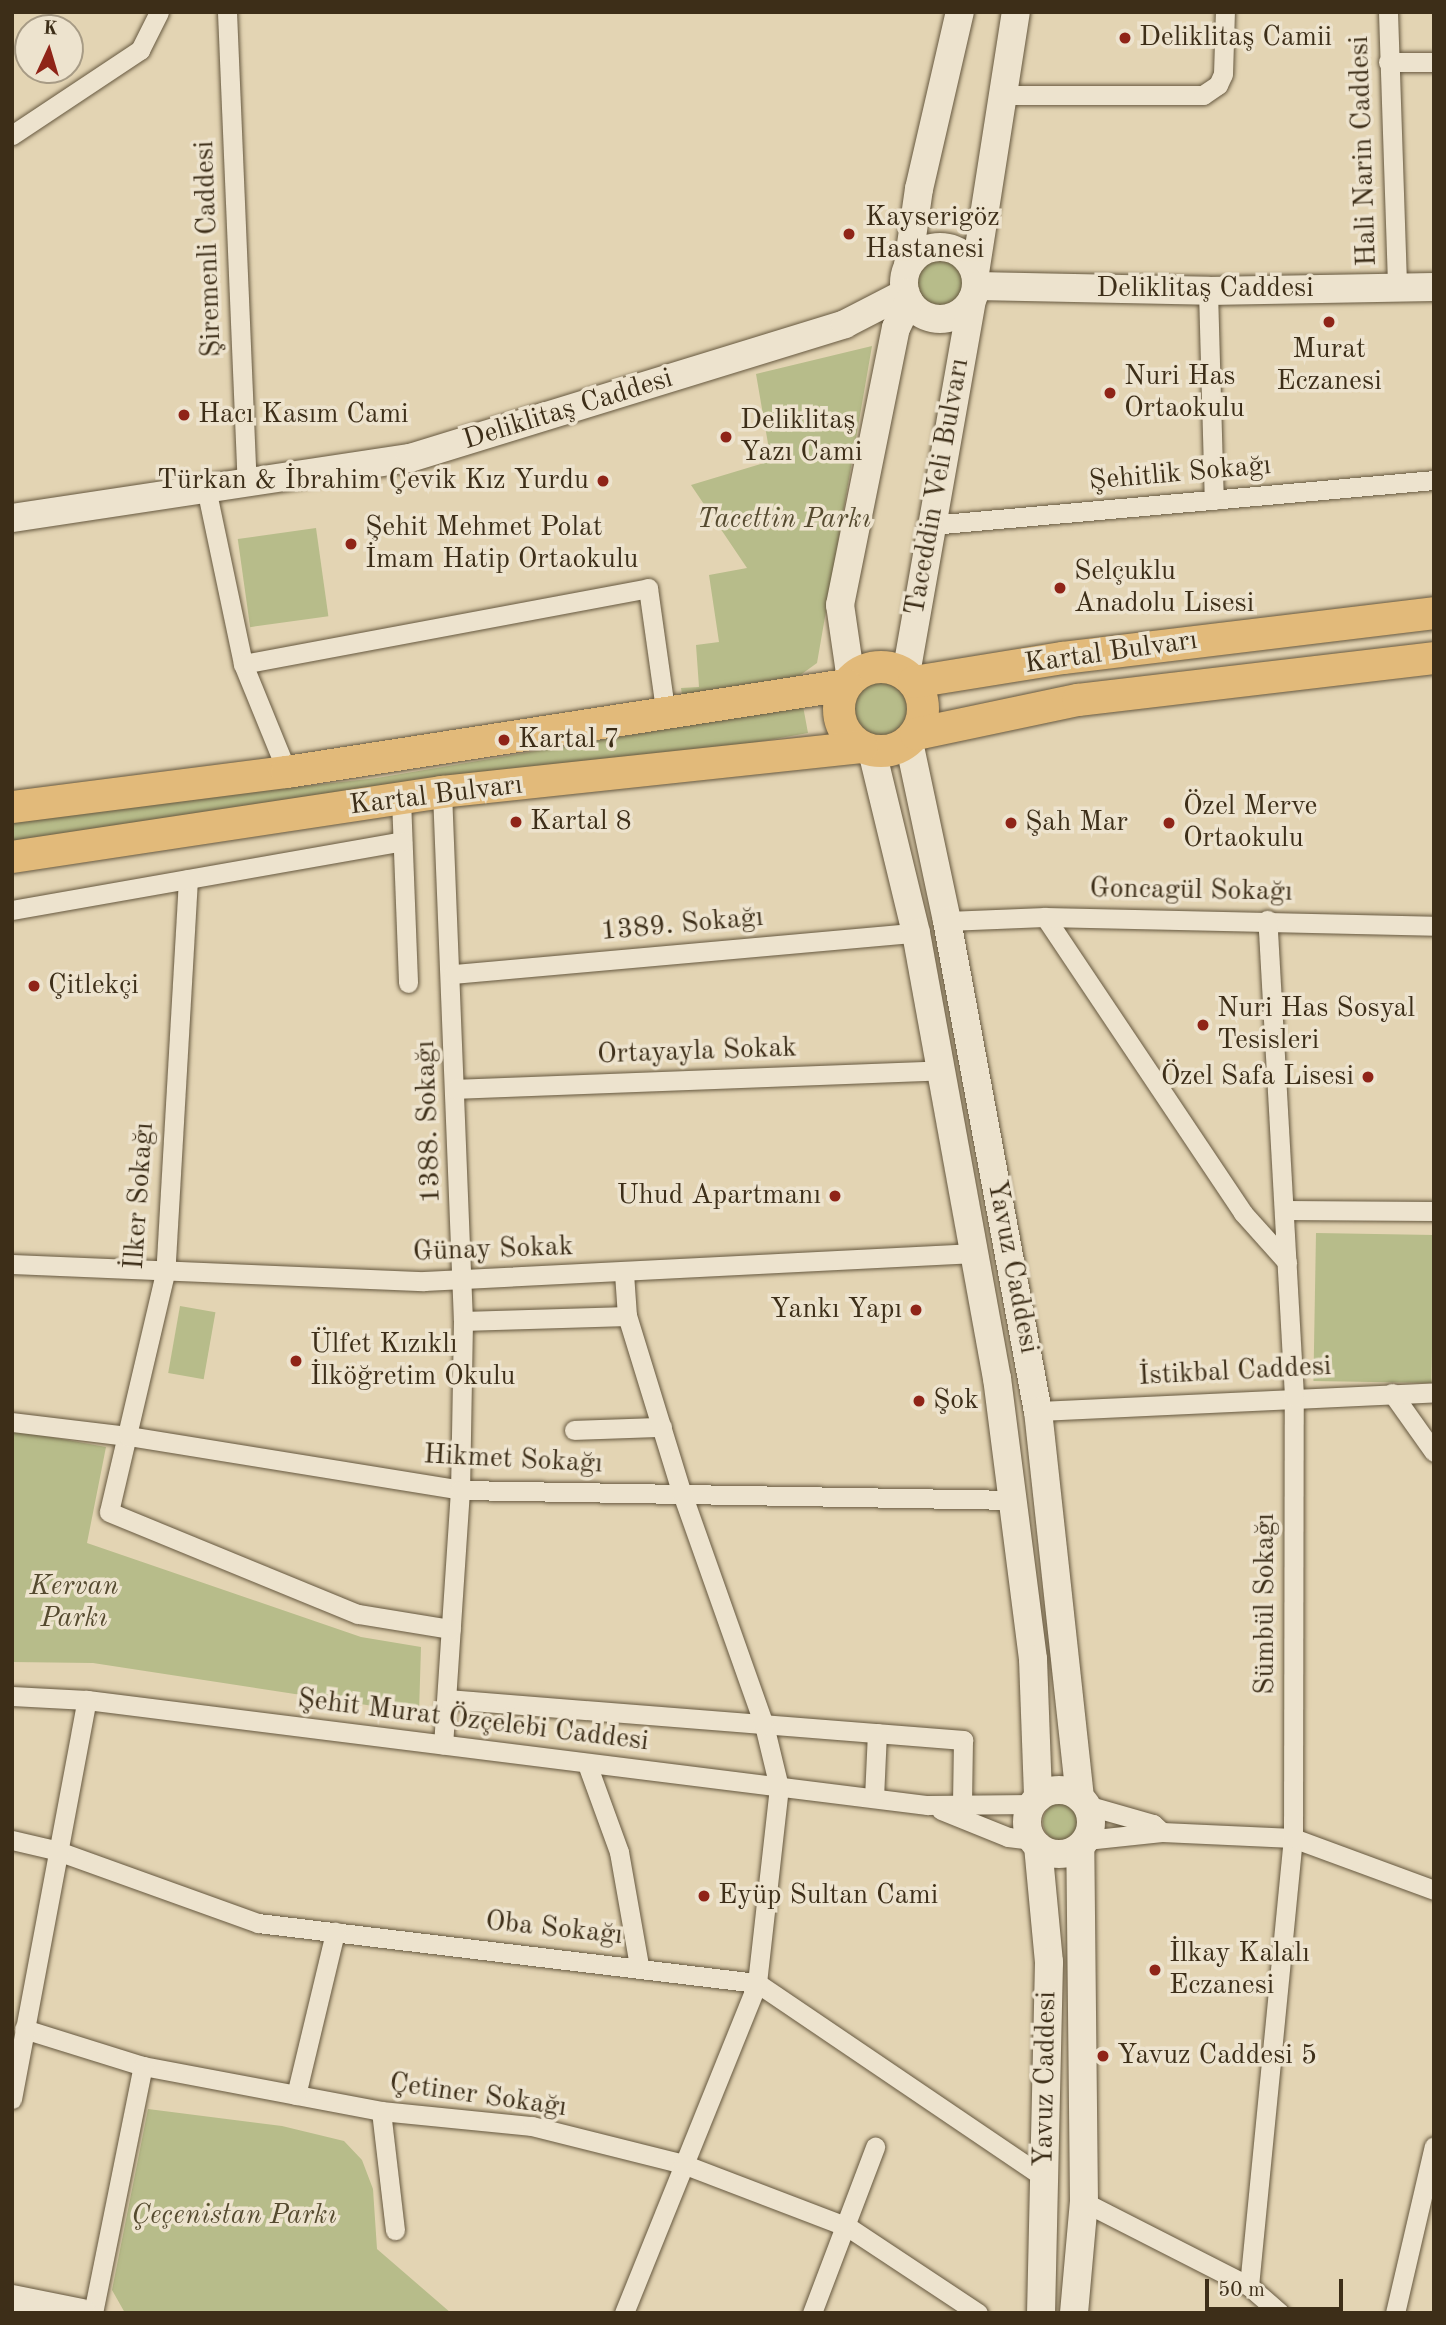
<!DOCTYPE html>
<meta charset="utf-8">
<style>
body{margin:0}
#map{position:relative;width:1446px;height:2325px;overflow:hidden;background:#e3d4b3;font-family:"Old Standard TT",serif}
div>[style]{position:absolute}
.green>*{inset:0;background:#b7bc8a;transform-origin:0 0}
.round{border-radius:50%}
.roads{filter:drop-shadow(0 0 2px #66583f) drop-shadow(0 0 2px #66583f)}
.street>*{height:19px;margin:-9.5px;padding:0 9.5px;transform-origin:9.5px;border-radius:9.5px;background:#ede3ce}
.secondary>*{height:28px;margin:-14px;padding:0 14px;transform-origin:14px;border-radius:14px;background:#ede3ce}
.secondary>.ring{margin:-14px;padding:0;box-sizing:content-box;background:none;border:28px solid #ede3ce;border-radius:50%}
.primary>*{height:32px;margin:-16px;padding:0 16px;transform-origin:16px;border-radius:16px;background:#e2ba7a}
.primary>.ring{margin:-16px;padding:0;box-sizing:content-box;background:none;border:32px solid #e2ba7a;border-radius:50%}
.dots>*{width:19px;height:19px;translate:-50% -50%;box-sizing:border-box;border:4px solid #ede3ce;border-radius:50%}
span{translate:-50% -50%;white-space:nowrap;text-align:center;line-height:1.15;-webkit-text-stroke:7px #ede3ce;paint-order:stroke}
.poi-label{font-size:28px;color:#3d2e18}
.left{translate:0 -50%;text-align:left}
.right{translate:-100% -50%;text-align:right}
.street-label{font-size:28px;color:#3d2e18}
.park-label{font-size:28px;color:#554a2f;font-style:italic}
.frame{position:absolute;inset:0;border:14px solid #3d2e18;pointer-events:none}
.north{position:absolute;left:14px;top:14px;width:70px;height:70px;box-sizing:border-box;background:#ede3ce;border:2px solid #a79b85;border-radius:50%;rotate:4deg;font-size:19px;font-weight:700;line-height:28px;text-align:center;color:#3d2e18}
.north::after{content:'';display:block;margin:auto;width:24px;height:32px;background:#8f2418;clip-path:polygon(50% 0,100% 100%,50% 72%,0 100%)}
.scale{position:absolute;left:1205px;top:2279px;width:138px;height:32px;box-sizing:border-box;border:4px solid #3d2e18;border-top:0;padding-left:9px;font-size:21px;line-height:24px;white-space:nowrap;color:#3d2e18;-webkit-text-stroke:5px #ede3ce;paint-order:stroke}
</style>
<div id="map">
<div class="green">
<i class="round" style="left:916px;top:259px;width:48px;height:48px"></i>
<i style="clip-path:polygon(872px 346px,817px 663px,792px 681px,684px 708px,681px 688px,699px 687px,696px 645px,719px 642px,709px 575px,747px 568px,691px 485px,771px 461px,756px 374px)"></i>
<i style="left:316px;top:528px;width:89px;height:79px;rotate:82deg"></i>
<i class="round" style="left:852px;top:681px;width:58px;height:58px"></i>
<i style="clip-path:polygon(803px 706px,808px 733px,616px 767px,12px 842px,12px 819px,377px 778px)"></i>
<i style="left:1316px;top:1233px;width:118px;height:148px;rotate:1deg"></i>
<i style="left:180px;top:1306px;width:36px;height:68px;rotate:10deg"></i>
<i style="clip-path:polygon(12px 1430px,106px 1447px,87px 1543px,361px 1637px,421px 1647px,419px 1713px,93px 1663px,12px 1662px)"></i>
<i class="round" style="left:1043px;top:1802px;width:40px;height:40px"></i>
<i style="clip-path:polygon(148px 2109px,282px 2126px,344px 2141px,362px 2160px,373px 2189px,377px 2249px,451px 2313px,125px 2313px,112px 2290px)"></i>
</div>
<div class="roads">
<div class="street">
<i style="left:227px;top:12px;width:471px;rotate:87.6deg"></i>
<i style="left:1388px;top:12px;width:276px;rotate:88.1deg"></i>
<i style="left:1388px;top:62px;width:46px"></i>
<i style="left:1001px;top:95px;width:202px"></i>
<i style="left:1203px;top:95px;width:18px;rotate:-34deg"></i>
<i style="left:1218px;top:85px;width:12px;rotate:-66deg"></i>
<i style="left:1223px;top:74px;width:62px;rotate:-88.2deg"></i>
<i style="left:12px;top:135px;width:154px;rotate:-33.6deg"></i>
<i style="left:140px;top:50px;width:42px;rotate:-63.4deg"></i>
<i style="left:1208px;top:291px;width:209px;rotate:88.4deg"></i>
<i style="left:206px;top:488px;width:180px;rotate:78.1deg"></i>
<i style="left:243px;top:664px;width:117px;rotate:67.8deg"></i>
<i style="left:931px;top:525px;width:505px;rotate:-5.11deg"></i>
<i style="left:243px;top:664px;width:412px;rotate:-10.6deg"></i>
<i style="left:648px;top:588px;width:129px;rotate:82deg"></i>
<i style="left:442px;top:792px;width:529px;rotate:87.73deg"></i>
<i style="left:463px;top:1321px;width:169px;rotate:91deg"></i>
<i style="left:460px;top:1490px;width:255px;rotate:93.8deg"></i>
<i style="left:401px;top:799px;width:184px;rotate:87.8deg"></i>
<i style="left:188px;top:879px;width:395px;rotate:93.3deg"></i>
<i style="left:165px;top:1273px;width:245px;rotate:103.2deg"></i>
<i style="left:109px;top:1512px;width:269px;rotate:22.3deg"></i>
<i style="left:358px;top:1614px;width:94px;rotate:9.2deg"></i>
<i style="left:12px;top:910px;width:396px;rotate:-10deg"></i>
<i style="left:1045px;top:917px;width:356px;rotate:56.2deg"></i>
<i style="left:1243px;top:1213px;width:66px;rotate:48.1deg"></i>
<i style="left:947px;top:921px;width:98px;rotate:-2.3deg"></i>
<i style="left:1045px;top:917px;width:389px;rotate:1.3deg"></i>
<i style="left:453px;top:974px;width:465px;rotate:-5.1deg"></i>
<i style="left:455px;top:1089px;width:486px;rotate:-2.2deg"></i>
<i style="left:1284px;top:1210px;width:150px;rotate:0.4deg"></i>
<i style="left:12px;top:1264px;width:412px;rotate:2.4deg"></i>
<i style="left:424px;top:1281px;width:552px;rotate:-2.91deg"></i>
<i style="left:463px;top:1321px;width:164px;rotate:-1.7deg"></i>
<i style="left:1392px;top:1393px;width:72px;rotate:54.6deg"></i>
<i style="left:1038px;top:1411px;width:396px;rotate:-2.7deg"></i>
<i style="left:12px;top:1422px;width:117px;rotate:6.9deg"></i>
<i style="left:128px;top:1436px;width:336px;rotate:9.2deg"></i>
<i style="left:460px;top:1490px;width:556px;rotate:1.03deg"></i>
<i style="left:574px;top:1430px;width:88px;rotate:-2deg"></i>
<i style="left:12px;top:1696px;width:75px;rotate:3.1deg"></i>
<i style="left:87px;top:1700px;width:847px;rotate:7.13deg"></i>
<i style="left:927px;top:1805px;width:106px;rotate:-0.5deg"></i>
<i style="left:447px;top:1699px;width:518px;rotate:4.54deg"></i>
<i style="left:963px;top:1740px;width:65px;rotate:90.9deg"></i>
<i style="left:587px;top:1764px;width:94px;rotate:70deg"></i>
<i style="left:619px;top:1852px;width:116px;rotate:80deg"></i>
<i style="left:874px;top:1798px;width:65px;rotate:-87.4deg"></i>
<i style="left:1086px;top:1805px;width:70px;rotate:15.8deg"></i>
<i style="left:1153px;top:1824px;width:12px;rotate:42deg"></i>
<i style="left:941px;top:1810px;width:72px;rotate:21.9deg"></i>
<i style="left:1008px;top:1837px;width:25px;rotate:7deg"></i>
<i style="left:12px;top:1840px;width:44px;rotate:13.1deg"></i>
<i style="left:55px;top:1850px;width:216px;rotate:19.8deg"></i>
<i style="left:258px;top:1923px;width:503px;rotate:6.86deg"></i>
<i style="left:757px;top:1983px;width:346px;rotate:34.1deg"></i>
<i style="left:1086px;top:1840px;width:76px;rotate:-6deg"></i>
<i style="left:1162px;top:1832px;width:131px;rotate:2.6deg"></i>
<i style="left:1293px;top:1838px;width:150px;rotate:20.2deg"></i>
<i style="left:24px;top:2029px;width:125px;rotate:17.3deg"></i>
<i style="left:143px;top:2066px;width:242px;rotate:10.7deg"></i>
<i style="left:381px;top:2111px;width:152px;rotate:5.7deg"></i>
<i style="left:532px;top:2126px;width:156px;rotate:14.1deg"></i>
<i style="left:683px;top:2164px;width:177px;rotate:20.9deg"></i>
<i style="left:848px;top:2227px;width:156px;rotate:33.5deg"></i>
<i style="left:296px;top:2095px;width:168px;rotate:-76.5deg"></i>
<i style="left:12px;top:2099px;width:406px;rotate:-79.4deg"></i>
<i style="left:381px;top:2111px;width:120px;rotate:83.3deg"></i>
<i style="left:1084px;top:2202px;width:185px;rotate:27deg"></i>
<i style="left:1249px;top:2286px;width:41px;rotate:41.1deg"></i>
<i style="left:1249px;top:2286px;width:450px;rotate:-84.4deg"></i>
<i style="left:1293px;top:1838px;width:442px;rotate:-89.9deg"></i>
<i style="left:1294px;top:1396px;width:477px;rotate:-93.2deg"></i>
<i style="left:93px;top:2313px;width:252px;rotate:-78.6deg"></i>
<i style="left:624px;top:2313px;width:356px;rotate:-68deg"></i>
<i style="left:757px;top:1983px;width:197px;rotate:-83.6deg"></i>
<i style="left:779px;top:1787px;width:64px;rotate:-103.6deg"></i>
<i style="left:764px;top:1725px;width:248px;rotate:-109.5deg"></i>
<i style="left:681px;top:1491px;width:183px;rotate:-107.1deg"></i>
<i style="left:627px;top:1316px;width:43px;rotate:-94deg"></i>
<i style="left:812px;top:2313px;width:178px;rotate:-69.2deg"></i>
<i style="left:1395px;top:2313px;width:171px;rotate:-76.9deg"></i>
</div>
<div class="secondary">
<i class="ring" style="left:904px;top:247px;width:44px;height:44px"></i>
<i style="left:908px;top:265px;width:77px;rotate:-81.8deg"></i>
<i style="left:919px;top:189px;width:182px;rotate:-77deg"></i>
<i style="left:975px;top:273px;width:264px;rotate:-81.1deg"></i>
<i style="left:976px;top:286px;width:232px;rotate:1.2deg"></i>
<i style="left:1208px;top:291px;width:226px;rotate:-1deg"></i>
<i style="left:12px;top:518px;width:402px;rotate:-8.6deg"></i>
<i style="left:410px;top:458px;width:455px;rotate:-17.1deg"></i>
<i style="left:845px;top:324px;width:68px;rotate:-27.3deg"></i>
<i style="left:906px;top:674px;width:380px;rotate:-80deg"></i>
<i style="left:851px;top:680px;width:76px;rotate:-98.3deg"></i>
<i style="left:840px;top:605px;width:283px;rotate:-78.6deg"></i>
<i style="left:896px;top:328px;width:30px;rotate:-64deg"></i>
<i style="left:909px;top:742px;width:183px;rotate:78deg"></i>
<i style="left:947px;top:921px;width:498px;rotate:79.5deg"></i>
<i style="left:1038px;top:1411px;width:389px;rotate:83.8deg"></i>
<i style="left:872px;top:751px;width:187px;rotate:76.4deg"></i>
<i style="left:916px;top:933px;width:452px;rotate:79.7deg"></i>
<i style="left:997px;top:1378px;width:283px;rotate:82.7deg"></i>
<i style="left:1033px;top:1659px;width:139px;rotate:87.9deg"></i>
<i class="ring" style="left:1027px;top:1790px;width:36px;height:36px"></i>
<i style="left:1038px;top:1846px;width:117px;rotate:84.6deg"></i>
<i style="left:1049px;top:1962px;width:351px;rotate:91.3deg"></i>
<i style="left:12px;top:2299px;width:71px;rotate:11.3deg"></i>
<i style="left:1074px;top:2313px;width:111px;rotate:-84.9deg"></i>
<i style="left:1084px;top:2202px;width:355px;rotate:-90.6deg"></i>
</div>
<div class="primary">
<i class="ring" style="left:839px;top:667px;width:52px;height:52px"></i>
<i style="left:914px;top:682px;width:151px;rotate:-9.2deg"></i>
<i style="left:1063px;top:658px;width:374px;rotate:-6.9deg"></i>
<i style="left:916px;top:734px;width:166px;rotate:-11.9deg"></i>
<i style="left:1078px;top:700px;width:358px;rotate:-6.7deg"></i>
<i style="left:12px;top:807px;width:277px;rotate:-7.3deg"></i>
<i style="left:287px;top:772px;width:566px;rotate:-8.85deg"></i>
<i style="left:12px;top:857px;width:435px;rotate:-8.6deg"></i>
<i style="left:442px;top:792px;width:422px;rotate:-6.1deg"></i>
</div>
</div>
<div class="dots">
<i style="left:1125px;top:38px;background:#8f2418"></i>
<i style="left:849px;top:234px;background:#8f2418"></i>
<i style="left:1329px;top:322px;background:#8f2418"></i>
<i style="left:1110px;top:393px;background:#8f2418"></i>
<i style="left:184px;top:415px;background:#8f2418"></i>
<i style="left:726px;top:437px;background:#8f2418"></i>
<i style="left:603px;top:481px;background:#8f2418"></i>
<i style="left:351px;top:544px;background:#8f2418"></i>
<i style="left:1060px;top:588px;background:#8f2418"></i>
<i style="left:504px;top:740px;background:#8f2418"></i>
<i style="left:516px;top:822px;background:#8f2418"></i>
<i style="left:1011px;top:823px;background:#8f2418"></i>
<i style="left:1169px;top:823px;background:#8f2418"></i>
<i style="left:34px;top:986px;background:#8f2418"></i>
<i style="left:1203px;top:1025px;background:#8f2418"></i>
<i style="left:1368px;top:1077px;background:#8f2418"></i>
<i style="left:835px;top:1196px;background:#8f2418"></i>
<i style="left:916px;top:1310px;background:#8f2418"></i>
<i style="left:296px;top:1361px;background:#8f2418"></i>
<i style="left:919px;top:1401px;background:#8f2418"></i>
<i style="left:704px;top:1896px;background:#8f2418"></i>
<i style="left:1155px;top:1970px;background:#8f2418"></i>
<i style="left:1103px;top:2056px;background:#8f2418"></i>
</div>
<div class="poi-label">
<span class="left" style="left:1139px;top:38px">Deliklitaş Camii</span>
<span class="left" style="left:865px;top:234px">Kayserigöz<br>Hastanesi</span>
<span style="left:1329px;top:366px">Murat<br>Eczanesi</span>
<span class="left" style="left:1124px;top:393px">Nuri Has<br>Ortaokulu</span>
<span class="left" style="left:198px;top:415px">Hacı Kasım Cami</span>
<span class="left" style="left:740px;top:437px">Deliklitaş<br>Yazı Cami</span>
<span class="right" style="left:589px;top:481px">Türkan &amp; İbrahim Çevik Kız Yurdu</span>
<span class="left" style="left:365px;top:544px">Şehit Mehmet Polat<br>İmam Hatip Ortaokulu</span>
<span class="left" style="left:1074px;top:588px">Selçuklu<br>Anadolu Lisesi</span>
<span class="left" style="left:518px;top:740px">Kartal 7</span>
<span class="left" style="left:1183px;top:823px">Özel Merve<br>Ortaokulu</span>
<span class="left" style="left:530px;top:822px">Kartal 8</span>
<span class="left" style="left:1025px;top:823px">Şah Mar</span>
<span class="left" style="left:48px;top:986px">Çitlekçi</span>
<span class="left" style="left:1217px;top:1025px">Nuri Has Sosyal<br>Tesisleri</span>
<span class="right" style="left:1354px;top:1077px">Özel Safa Lisesi</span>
<span class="right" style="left:821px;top:1196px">Uhud Apartmanı</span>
<span class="right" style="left:902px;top:1310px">Yankı Yapı</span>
<span class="left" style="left:310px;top:1361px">Ülfet Kızıklı<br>İlköğretim Okulu</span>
<span class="left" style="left:933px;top:1401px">Şok</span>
<span class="left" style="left:718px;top:1896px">Eyüp Sultan Cami</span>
<span class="left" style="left:1169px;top:1970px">İlkay Kalalı<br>Eczanesi</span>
<span class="left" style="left:1117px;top:2056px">Yavuz Caddesi 5</span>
</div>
<div class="street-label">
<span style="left:1364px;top:151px;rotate:-92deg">Hali Narin Caddesi</span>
<span style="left:209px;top:249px;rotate:-92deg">Şiremenli Caddesi</span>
<span style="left:1205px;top:289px">Deliklitaş Caddesi</span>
<span style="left:568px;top:410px;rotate:-17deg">Deliklitaş Caddesi</span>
<span style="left:1180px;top:474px;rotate:-5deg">Şehitlik Sokağı</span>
<span style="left:938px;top:487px;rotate:-80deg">Taceddin Veli Bulvarı</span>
<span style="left:1111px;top:653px;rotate:-8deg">Kartal Bulvarı</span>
<span style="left:436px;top:796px;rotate:-7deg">Kartal Bulvarı</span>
<span style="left:1191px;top:891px;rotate:1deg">Goncagül Sokağı</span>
<span style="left:682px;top:925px;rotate:-5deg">1389. Sokağı</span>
<span style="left:697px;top:1052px;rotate:-2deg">Ortayayla Sokak</span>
<span style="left:429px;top:1122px;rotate:-92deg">1388. Sokağı</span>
<span style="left:140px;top:1196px;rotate:-86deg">İlker Sokağı</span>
<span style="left:493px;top:1250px;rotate:-2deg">Günay Sokak</span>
<span style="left:1012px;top:1267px;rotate:79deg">Yavuz Caddesi</span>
<span style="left:1235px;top:1372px;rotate:-3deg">İstikbal Caddesi</span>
<span style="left:513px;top:1460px;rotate:3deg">Hikmet Sokağı</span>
<span style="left:1266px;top:1604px;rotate:-90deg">Sümbül Sokağı</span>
<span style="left:473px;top:1721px;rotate:7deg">Şehit Murat Özçelebi Caddesi</span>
<span style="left:554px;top:1929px;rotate:6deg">Oba Sokağı</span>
<span style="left:1046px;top:2079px;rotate:-89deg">Yavuz Caddesi</span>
<span style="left:478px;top:2096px;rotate:8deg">Çetiner Sokağı</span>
</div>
<div class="park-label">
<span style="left:784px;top:520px">Tacettin Parkı</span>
<span style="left:74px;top:1603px">Kervan<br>Parkı</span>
<span style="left:234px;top:2216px">Çeçenistan Parkı</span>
</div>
<div class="frame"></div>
<div class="north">K</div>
<div class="scale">50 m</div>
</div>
